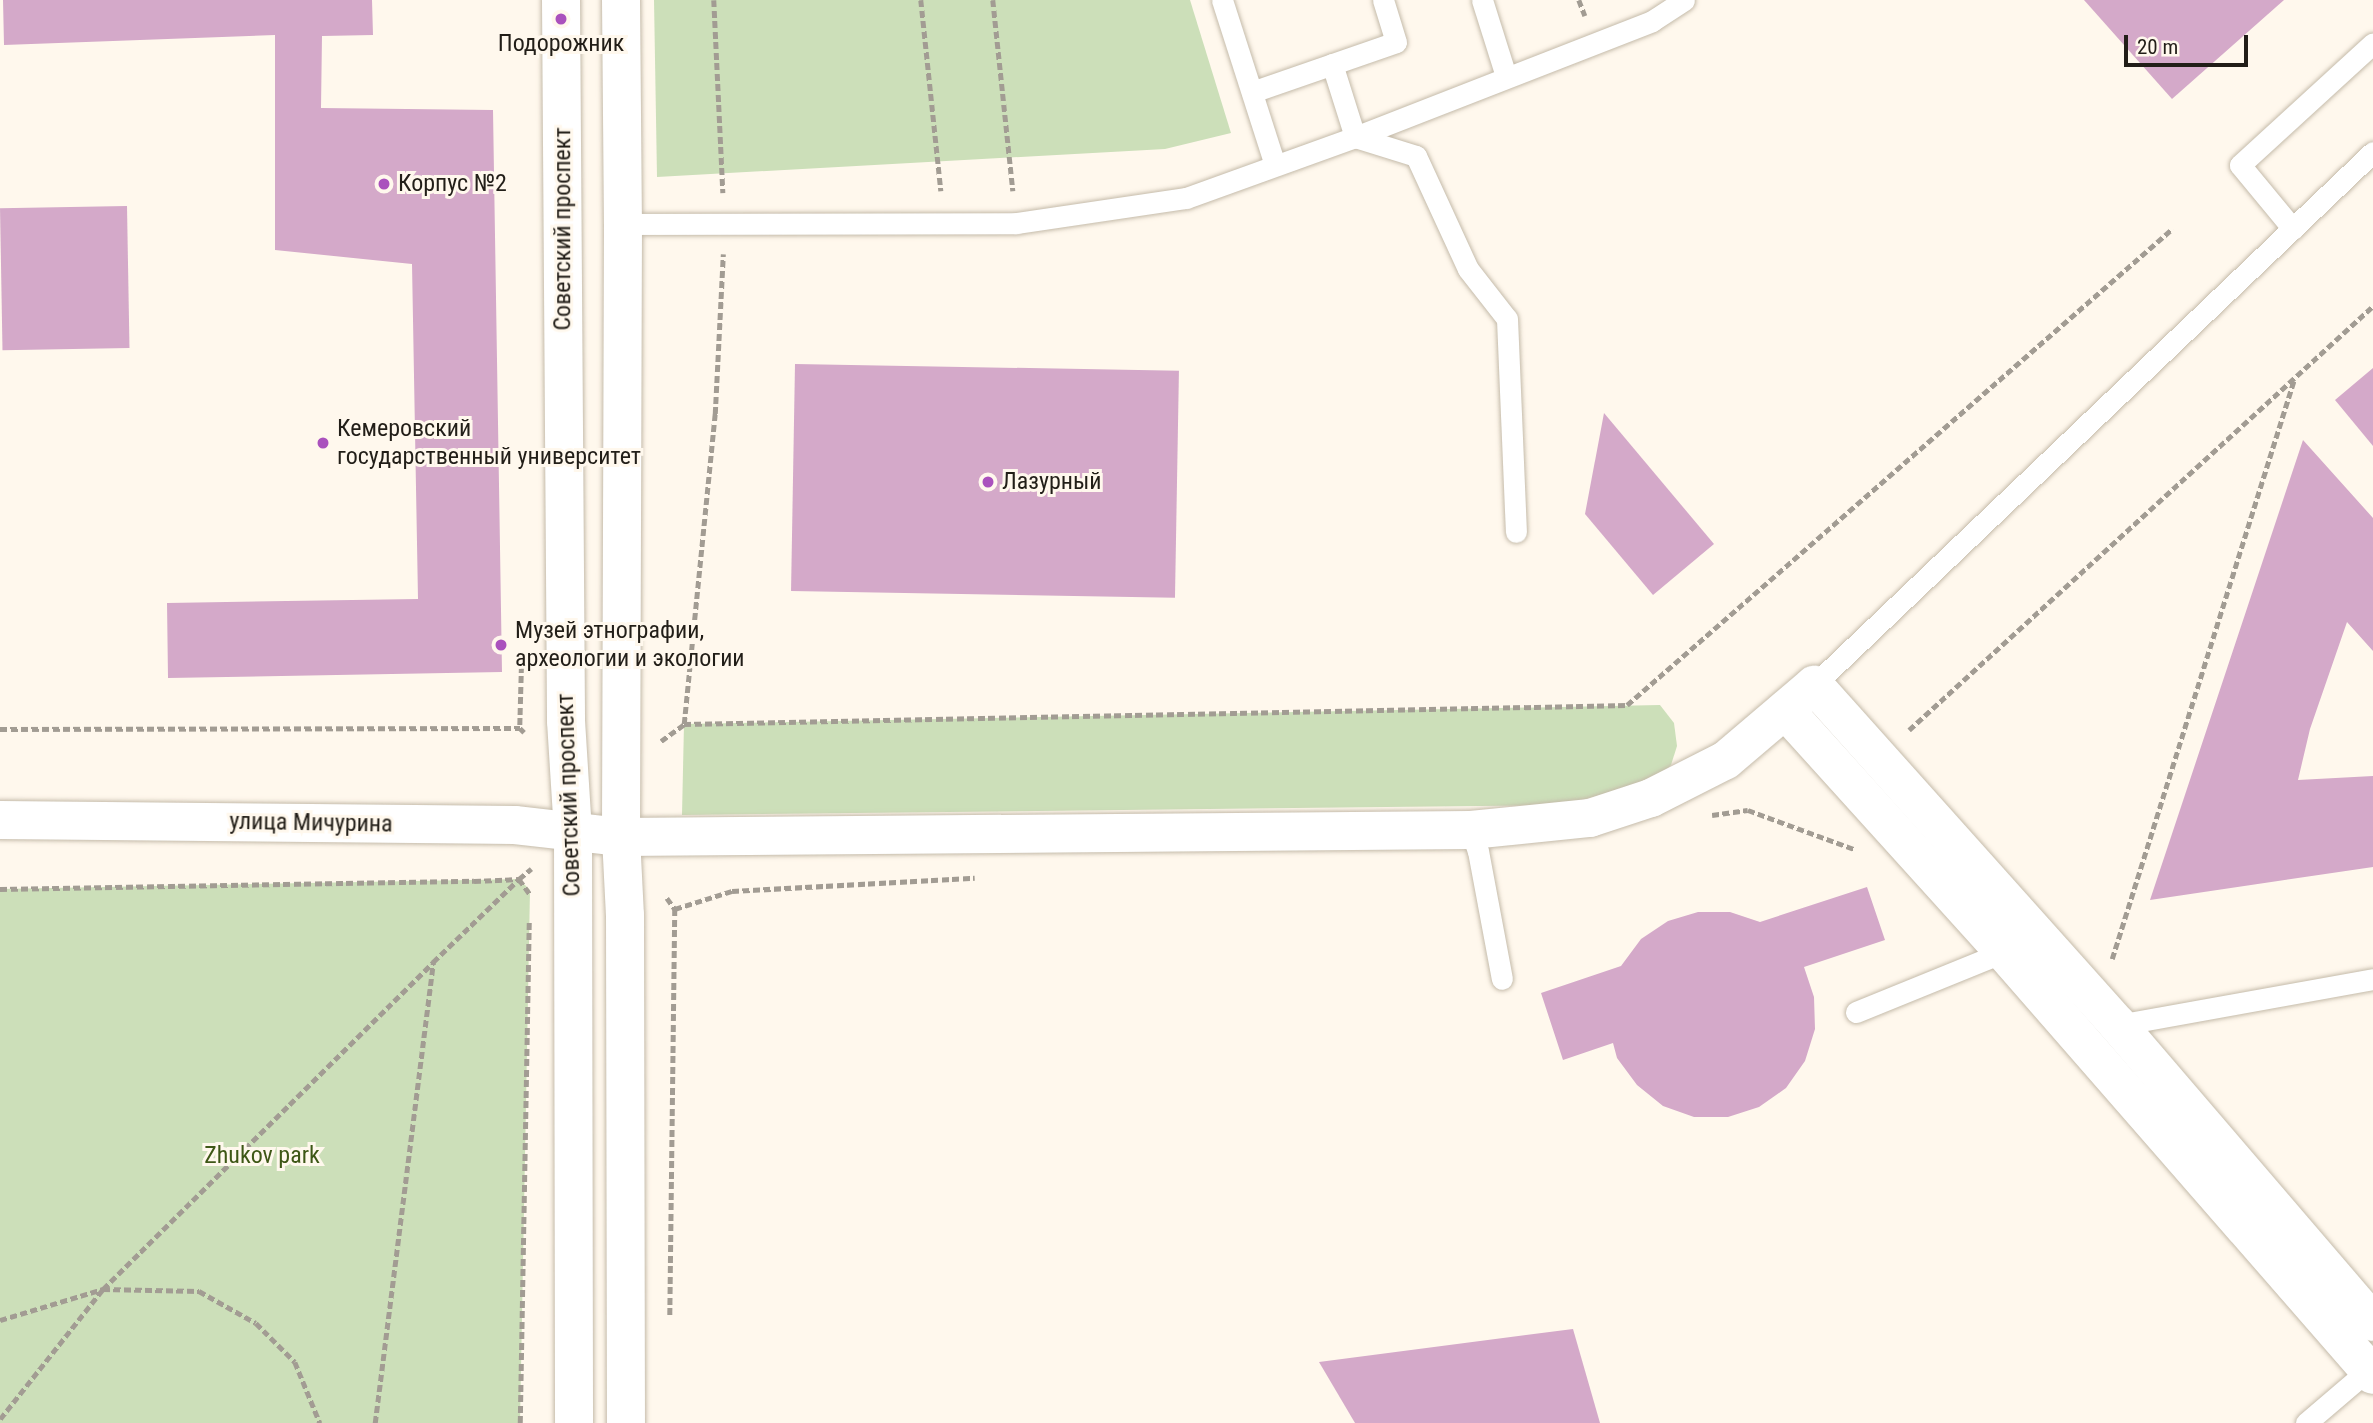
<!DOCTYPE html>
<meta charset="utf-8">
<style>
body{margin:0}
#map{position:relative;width:2373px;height:1423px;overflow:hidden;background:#fff8ed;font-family:"Roboto Condensed",sans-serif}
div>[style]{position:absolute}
.green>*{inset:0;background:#ccdfb9}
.building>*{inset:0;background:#d4a9c9;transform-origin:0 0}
.path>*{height:4.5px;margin-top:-2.25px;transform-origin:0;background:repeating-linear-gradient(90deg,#a29c93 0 7px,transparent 0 10.5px)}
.roads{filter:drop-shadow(0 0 2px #c5bbaa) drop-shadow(0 0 2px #c5bbaa)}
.lane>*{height:21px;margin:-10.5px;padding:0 10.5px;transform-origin:10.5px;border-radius:10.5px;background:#fff}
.secondary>*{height:38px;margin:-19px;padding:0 19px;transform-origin:19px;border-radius:19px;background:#fff}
.primary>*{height:38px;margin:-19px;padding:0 19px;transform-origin:19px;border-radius:19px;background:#fff}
.dots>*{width:19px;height:19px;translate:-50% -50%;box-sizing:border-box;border:4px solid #fff8ed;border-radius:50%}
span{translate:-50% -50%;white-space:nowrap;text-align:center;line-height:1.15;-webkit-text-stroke:6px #fff8ed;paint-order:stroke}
.poi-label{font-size:24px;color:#221e18}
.left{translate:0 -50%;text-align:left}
.street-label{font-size:24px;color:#221e18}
.park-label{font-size:24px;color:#3e5716}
.scale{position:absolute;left:2124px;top:35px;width:124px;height:32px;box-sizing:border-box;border:4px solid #221e18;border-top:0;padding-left:9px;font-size:21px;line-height:24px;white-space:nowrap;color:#221e18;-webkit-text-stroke:5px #fff8ed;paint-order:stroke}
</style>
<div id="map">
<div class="green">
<i style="clip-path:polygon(654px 0,1190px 0,1231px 133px,1165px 149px,657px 177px)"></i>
<i style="clip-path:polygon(1660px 705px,1674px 723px,1677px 746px,1671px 765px,1657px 780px,1563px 805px,682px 815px,684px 724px)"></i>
<i style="clip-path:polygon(519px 879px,530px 890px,520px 1423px,0 1423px,0 889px)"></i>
</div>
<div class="building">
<i style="clip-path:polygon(3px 0,372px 0,373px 35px,322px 36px,321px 108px,493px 110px,502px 672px,168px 678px,167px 603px,418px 599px,412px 264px,275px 250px,275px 35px,4px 45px)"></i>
<i style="clip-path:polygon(2084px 0,2284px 0,2172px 99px)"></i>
<i style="left:127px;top:206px;width:142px;height:127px;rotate:89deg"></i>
<i style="left:795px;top:364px;width:384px;height:227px;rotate:1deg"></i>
<i style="clip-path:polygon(2373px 368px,2373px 446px,2335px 400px)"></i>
<i style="clip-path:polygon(1604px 413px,1714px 544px,1653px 595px,1585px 514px)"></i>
<i style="clip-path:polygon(2303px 440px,2373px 518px,2373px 651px,2347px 622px,2310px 729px,2298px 780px,2373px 776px,2373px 867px,2150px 900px)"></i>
<i style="clip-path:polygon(1867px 887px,1885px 940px,1804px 967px,1814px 997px,1815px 1029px,1805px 1061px,1786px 1088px,1759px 1107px,1728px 1117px,1694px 1117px,1663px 1106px,1637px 1085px,1617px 1058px,1613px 1043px,1563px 1060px,1541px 993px,1621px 966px,1641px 939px,1668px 921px,1698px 912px,1730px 912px,1760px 922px)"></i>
<i style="clip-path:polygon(1573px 1329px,1600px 1423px,1355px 1423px,1319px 1362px)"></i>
</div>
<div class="path">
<i style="left:714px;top:0;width:193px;rotate:87.3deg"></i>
<i style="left:921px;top:0;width:192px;rotate:84deg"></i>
<i style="left:993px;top:0;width:192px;rotate:84deg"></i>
<i style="left:1579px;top:0;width:17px;rotate:69deg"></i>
<i style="left:522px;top:655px;width:73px;rotate:91.6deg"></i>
<i style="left:520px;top:728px;width:6px;rotate:45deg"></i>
<i style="left:684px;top:724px;width:312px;rotate:-84.3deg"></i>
<i style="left:715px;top:414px;width:160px;rotate:-87.1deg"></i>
<i style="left:0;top:729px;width:520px;rotate:-0.11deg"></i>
<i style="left:1909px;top:730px;width:629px;rotate:-42.42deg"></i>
<i style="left:661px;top:741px;width:29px;rotate:-36deg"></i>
<i style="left:684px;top:724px;width:943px;rotate:-1.15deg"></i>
<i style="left:1627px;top:705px;width:724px;rotate:-41.13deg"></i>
<i style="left:1712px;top:815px;width:36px;rotate:-8deg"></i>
<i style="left:1748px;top:810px;width:113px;rotate:20.2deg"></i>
<i style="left:0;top:889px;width:474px;rotate:-1deg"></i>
<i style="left:474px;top:881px;width:45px;rotate:-2.5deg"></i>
<i style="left:519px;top:879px;width:16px;rotate:-40deg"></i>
<i style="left:667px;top:898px;width:14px;rotate:54deg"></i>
<i style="left:675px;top:909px;width:408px;rotate:90.7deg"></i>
<i style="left:675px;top:909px;width:60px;rotate:-17.5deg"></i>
<i style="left:732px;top:891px;width:243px;rotate:-3.1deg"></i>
<i style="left:2112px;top:959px;width:607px;rotate:-72.55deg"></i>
<i style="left:0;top:1320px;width:108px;rotate:-16.8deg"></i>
<i style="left:103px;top:1289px;width:96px;rotate:1.2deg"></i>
<i style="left:199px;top:1291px;width:65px;rotate:29.3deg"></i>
<i style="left:256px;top:1323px;width:55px;rotate:45deg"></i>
<i style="left:295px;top:1362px;width:66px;rotate:67.7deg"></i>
<i style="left:0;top:1419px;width:166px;rotate:-51.6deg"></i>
<i style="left:103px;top:1289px;width:465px;rotate:-44.7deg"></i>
<i style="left:433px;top:962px;width:120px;rotate:-44deg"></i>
<i style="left:519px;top:879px;width:19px;rotate:54deg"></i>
<i style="left:375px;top:1423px;width:464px;rotate:-82.8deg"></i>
<i style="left:520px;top:1423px;width:503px;rotate:-88.97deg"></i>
</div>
<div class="roads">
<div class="lane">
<i style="left:1222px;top:0;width:173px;rotate:72.2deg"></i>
<i style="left:1482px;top:0;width:80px;rotate:72.5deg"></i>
<i style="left:1332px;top:64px;width:77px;rotate:72.5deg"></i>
<i style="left:1355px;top:137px;width:64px;rotate:17.3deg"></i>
<i style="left:1416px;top:156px;width:124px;rotate:65.3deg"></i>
<i style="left:1468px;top:269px;width:63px;rotate:52deg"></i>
<i style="left:1507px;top:319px;width:213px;rotate:87.6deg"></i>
<i style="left:1252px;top:92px;width:152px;rotate:-19.1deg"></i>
<i style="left:1396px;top:42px;width:44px;rotate:-107.2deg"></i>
<i style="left:623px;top:224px;width:393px;rotate:-0.1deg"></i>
<i style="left:1016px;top:223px;width:172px;rotate:-8.4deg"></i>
<i style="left:1186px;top:198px;width:180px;rotate:-19.8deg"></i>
<i style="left:1355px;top:137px;width:319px;rotate:-21.3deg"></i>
<i style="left:1652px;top:21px;width:38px;rotate:-33deg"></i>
<i style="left:2293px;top:229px;width:83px;rotate:-129.6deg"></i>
<i style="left:2240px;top:165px;width:180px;rotate:-42.5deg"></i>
<i style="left:1814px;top:685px;width:772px;rotate:-43.64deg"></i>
<i style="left:1471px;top:830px;width:22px;rotate:72deg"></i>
<i style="left:1478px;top:851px;width:130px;rotate:79.4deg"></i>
<i style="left:1856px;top:1012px;width:160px;rotate:-22.1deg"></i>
<i style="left:2118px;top:1025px;width:259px;rotate:-10.2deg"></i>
<i style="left:2306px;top:1423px;width:82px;rotate:-40.5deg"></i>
</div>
<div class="secondary">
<i style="left:1785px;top:710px;width:326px;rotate:47.9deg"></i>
<i style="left:2004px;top:952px;width:561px;rotate:48.9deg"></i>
<i style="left:0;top:820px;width:515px;rotate:0.56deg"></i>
<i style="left:515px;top:825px;width:107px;rotate:6.5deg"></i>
<i style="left:621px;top:837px;width:850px;rotate:-0.47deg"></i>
<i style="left:1471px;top:830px;width:120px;rotate:-5.8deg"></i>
<i style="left:1590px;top:818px;width:64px;rotate:-18.2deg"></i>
<i style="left:1651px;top:798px;width:84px;rotate:-26.9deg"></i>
<i style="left:1726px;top:760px;width:116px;rotate:-40.4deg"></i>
<i style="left:1814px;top:685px;width:456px;rotate:48.2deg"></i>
<i style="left:2118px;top:1025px;width:391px;rotate:49.4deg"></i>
</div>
<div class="primary">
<i style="left:561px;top:0;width:721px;rotate:89.6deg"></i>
<i style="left:566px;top:721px;width:111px;rotate:86.4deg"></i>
<i style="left:573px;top:832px;width:591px;rotate:89.9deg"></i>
<i style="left:621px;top:0;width:224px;rotate:89.5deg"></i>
<i style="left:623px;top:224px;width:613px;rotate:90.19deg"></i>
<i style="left:621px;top:837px;width:78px;rotate:87.1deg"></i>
<i style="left:625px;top:915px;width:508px;rotate:89.89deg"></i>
</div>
</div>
<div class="dots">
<i style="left:561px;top:19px;background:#aa51bd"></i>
<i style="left:384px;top:184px;background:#aa51bd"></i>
<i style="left:323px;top:443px;background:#aa51bd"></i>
<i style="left:988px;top:482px;background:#aa51bd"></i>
<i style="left:501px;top:645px;background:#aa51bd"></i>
</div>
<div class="poi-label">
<span style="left:561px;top:44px">Подорожник</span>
<span class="left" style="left:398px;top:184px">Корпус №2</span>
<span class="left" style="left:337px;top:443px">Кемеровский<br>государственный университет</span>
<span class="left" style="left:1002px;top:482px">Лазурный</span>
<span class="left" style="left:515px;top:645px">Музей этнографии,<br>археологии и экологии</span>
</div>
<div class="street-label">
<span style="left:563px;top:229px;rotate:-90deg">Советский проспект</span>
<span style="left:569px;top:795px;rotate:-92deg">Советский проспект</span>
<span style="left:311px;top:823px;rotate:1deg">улица Мичурина</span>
</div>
<div class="park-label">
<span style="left:262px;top:1156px">Zhukov park</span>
</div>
<div class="scale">20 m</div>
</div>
